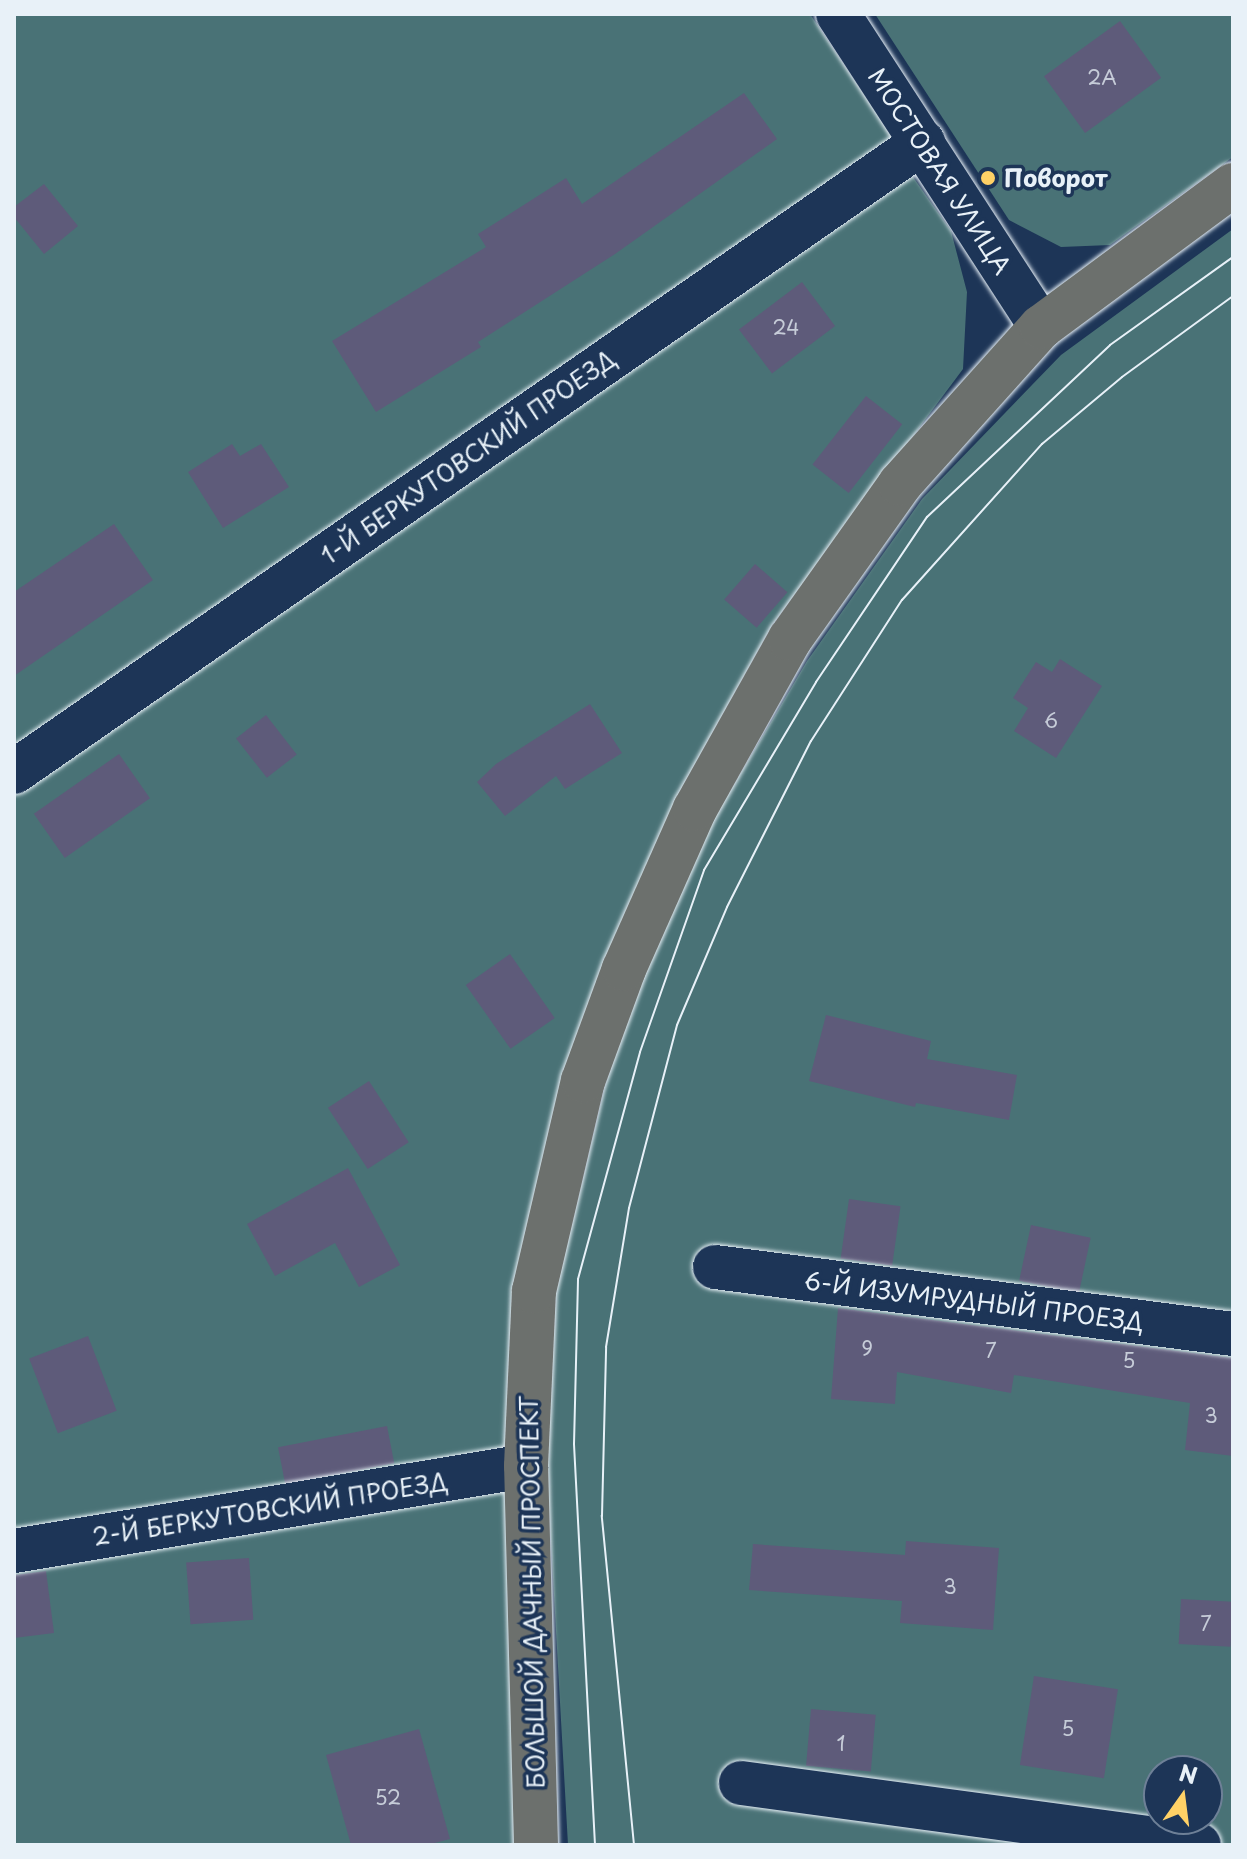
<!DOCTYPE html>
<meta charset="utf-8">
<style>
body{margin:0}
#map{position:relative;width:1247px;height:1859px;overflow:hidden;background:#1d3557;font-family:"Playpen Sans",sans-serif}
div>[style]{position:absolute}
.green>*{inset:0;background:#497276}
.building>*{inset:0;background:#5e5b7a;transform-origin:0 0}
.roads{filter:drop-shadow(0 0 2px #e8f1f8) drop-shadow(0 0 2px #e8f1f8)}
.minor>*{height:44px;margin:-22px;padding:0 22px;transform-origin:22px;border-radius:22px;background:#1d3557}
.major>*{height:44px;margin:-22px;padding:0 22px;transform-origin:22px;border-radius:22px;background:#6c706d}
.tram>*{height:2px;margin:-1px;padding:0 1px;transform-origin:1px;border-radius:1px;background:#e8f1f8}
.dots>*{width:22px;height:22px;translate:-50% -50%;box-sizing:border-box;border:4px solid #1d3557;border-radius:50%}
span{translate:-50% -50%;white-space:nowrap;text-align:center;line-height:1.15;-webkit-text-stroke:7px #1d3557;paint-order:stroke}
.number-label{font-size:20px;color:#c6ccd8}
.number-label span{-webkit-text-stroke-width:0}
.street-label{font-size:24px;color:#e8f1f8}
.poi-label{font-size:24px;color:#e8f1f8;font-weight:700}
.left{translate:0 -50%;text-align:left}
.frame{position:absolute;inset:0;border:16px solid #e8f1f8;pointer-events:none}
.north{position:absolute;left:1143px;top:1755px;width:80px;height:80px;box-sizing:border-box;background:#1d3557;border:2px solid #6e8097;border-radius:50%;rotate:14deg;font-size:22px;font-weight:700;line-height:32px;text-align:center;color:#e8f1f8}
.north::after{content:'';display:block;margin:auto;width:28px;height:36px;background:#ffd166;clip-path:polygon(50% 0,100% 100%,50% 72%,0 100%)}
</style>
<div id="map">
<div class="green">
<i style="clip-path:polygon(14px 14px,810px 14px,894px 140px,14px 754px)"></i>
<i style="clip-path:polygon(875px 14px,1233px 14px,1233px 157px,1110px 245px,1061px 247px,1009px 220px)"></i>
<i style="clip-path:polygon(906px 167px,951px 231px,967px 292px,963px 369px,772px 625px,674px 802px,507px 1462px,14px 1536px,14px 792px)"></i>
<i style="clip-path:polygon(evenodd,1233px 229px,1233px 1845px,568px 1845px,547px 1470px,556px 1292px,605px 1087px,641px 973px,715px 817px,807px 661px,922px 499px,1061px 355px,1233px 229px,1159px 1771px,1207px 1771px,1207px 1819px,1159px 1819px,1159px 1771px)"></i>
<i style="clip-path:polygon(505px 1483px,515px 1845px,14px 1845px,14px 1559px)"></i>
</div>
<div class="building">
<i style="left:1120px;top:21px;width:70px;height:94px;rotate:54deg"></i>
<i style="clip-path:polygon(744px 93px,777px 139px,615px 254px,478px 342px,481px 347px,376px 412px,332px 341px,486px 247px,478px 234px,566px 178px,582px 204px)"></i>
<i style="clip-path:polygon(44px 184px,78px 226px,44px 254px,14px 217px,14px 207px)"></i>
<i style="left:802px;top:282px;width:55px;height:79px;rotate:53deg"></i>
<i style="left:866px;top:396px;width:46px;height:87px;rotate:38deg"></i>
<i style="clip-path:polygon(232px 444px,240px 456px,261px 444px,289px 487px,223px 528px,188px 472px)"></i>
<i style="clip-path:polygon(114px 524px,153px 580px,14px 676px,14px 592px)"></i>
<i style="left:755px;top:564px;width:43px;height:47px;rotate:41deg"></i>
<i style="clip-path:polygon(1060px 659px,1102px 686px,1056px 758px,1014px 731px,1028px 708px,1013px 698px,1036px 662px,1052px 672px)"></i>
<i style="clip-path:polygon(590px 704px,622px 753px,565px 789px,556px 776px,505px 816px,477px 782px,496px 764px)"></i>
<i style="left:266px;top:715px;width:50px;height:38px;rotate:52deg"></i>
<i style="left:119px;top:754px;width:54px;height:104px;rotate:55deg"></i>
<i style="left:510px;top:954px;width:78px;height:54px;rotate:55deg"></i>
<i style="clip-path:polygon(826px 1015px,931px 1041px,927px 1059px,1017px 1075px,1009px 1120px,916px 1103px,915px 1107px,809px 1081px)"></i>
<i style="left:369px;top:1081px;width:73px;height:49px;rotate:57deg"></i>
<i style="clip-path:polygon(348px 1168px,400px 1265px,359px 1287px,335px 1243px,275px 1276px,247px 1224px)"></i>
<i style="left:849px;top:1199px;width:52px;height:60px;rotate:8deg"></i>
<i style="left:1031px;top:1225px;width:61px;height:57px;rotate:12deg"></i>
<i style="clip-path:polygon(838px 1308px,1233px 1358px,1233px 1456px,1185px 1450px,1190px 1403px,1014px 1375px,1011px 1393px,897px 1372px,895px 1404px,831px 1399px)"></i>
<i style="left:88px;top:1336px;width:80px;height:63px;rotate:69deg"></i>
<i style="left:387px;top:1426px;width:38px;height:111px;rotate:79deg"></i>
<i style="clip-path:polygon(906px 1541px,999px 1548px,993px 1630px,900px 1623px,902px 1601px,749px 1590px,753px 1544px,905px 1555px)"></i>
<i style="left:249px;top:1558px;width:62px;height:63px;rotate:86deg"></i>
<i style="clip-path:polygon(46px 1571px,54px 1633px,14px 1638px,14px 1575px)"></i>
<i style="left:1181px;top:1599px;width:52px;height:45px;rotate:3deg"></i>
<i style="left:1034px;top:1676px;width:85px;height:90px;rotate:9deg"></i>
<i style="left:811px;top:1709px;width:65px;height:57px;rotate:5deg"></i>
<i style="clip-path:polygon(419px 1729px,450px 1839px,427px 1845px,351px 1845px,326px 1755px)"></i>
</div>
<div class="roads">
<div class="minor">
<i style="left:838px;top:14px;width:373px;rotate:57deg"></i>
<i style="left:14px;top:772px;width:1106px;rotate:-34.72deg"></i>
<i style="left:715px;top:1267px;width:522px;rotate:7.37deg"></i>
<i style="left:14px;top:1551px;width:519px;rotate:-9.43deg"></i>
<i style="left:741px;top:1783px;width:462px;rotate:7.7deg"></i>
</div>
<div class="major">
<i style="left:536px;top:1845px;width:379px;rotate:-91.5deg"></i>
<i style="left:526px;top:1466px;width:175px;rotate:-87.4deg"></i>
<i style="left:534px;top:1291px;width:216px;rotate:-76.9deg"></i>
<i style="left:583px;top:1081px;width:119px;rotate:-69.9deg"></i>
<i style="left:624px;top:969px;width:175px;rotate:-66.1deg"></i>
<i style="left:695px;top:809px;width:195px;rotate:-60.8deg"></i>
<i style="left:790px;top:639px;width:190px;rotate:-54.6deg"></i>
<i style="left:900px;top:484px;width:211px;rotate:-48.1deg"></i>
<i style="left:1041px;top:327px;width:239px;rotate:-36.5deg"></i>
</div>
</div>
<div class="tram">
<i style="left:595px;top:1845px;width:402px;rotate:-93deg"></i>
<i style="left:574px;top:1444px;width:165px;rotate:-88.6deg"></i>
<i style="left:578px;top:1279px;width:235px;rotate:-74.7deg"></i>
<i style="left:640px;top:1052px;width:193px;rotate:-70.6deg"></i>
<i style="left:704px;top:870px;width:219px;rotate:-59.2deg"></i>
<i style="left:816px;top:682px;width:199px;rotate:-56.1deg"></i>
<i style="left:927px;top:517px;width:251px;rotate:-43.2deg"></i>
<i style="left:1110px;top:345px;width:151px;rotate:-35.6deg"></i>
<i style="left:634px;top:1845px;width:331px;rotate:-95.6deg"></i>
<i style="left:602px;top:1516px;width:169px;rotate:-88.6deg"></i>
<i style="left:606px;top:1347px;width:141px;rotate:-80.6deg"></i>
<i style="left:629px;top:1208px;width:189px;rotate:-75.3deg"></i>
<i style="left:677px;top:1025px;width:128px;rotate:-67deg"></i>
<i style="left:727px;top:907px;width:186px;rotate:-63.2deg"></i>
<i style="left:811px;top:741px;width:168px;rotate:-57.2deg"></i>
<i style="left:902px;top:600px;width:210px;rotate:-48.1deg"></i>
<i style="left:1042px;top:444px;width:104px;rotate:-39.9deg"></i>
<i style="left:1122px;top:377px;width:137px;rotate:-36.1deg"></i>
</div>
<div class="dots">
<i style="left:988px;top:178px;background:#ffd166"></i>
</div>
<div class="number-label">
<span style="left:1102px;top:77px">2А</span>
<span style="left:786px;top:327px">24</span>
<span style="left:1051px;top:720px">6</span>
<span style="left:867px;top:1348px">9</span>
<span style="left:991px;top:1350px">7</span>
<span style="left:1129px;top:1360px">5</span>
<span style="left:1211px;top:1415px">3</span>
<span style="left:950px;top:1586px">3</span>
<span style="left:1206px;top:1623px">7</span>
<span style="left:1068px;top:1728px">5</span>
<span style="left:841px;top:1743px">1</span>
<span style="left:388px;top:1797px">52</span>
</div>
<div class="street-label">
<span style="left:940px;top:171px;rotate:57deg">МОСТОВАЯ УЛИЦА</span>
<span style="left:468px;top:457px;rotate:-35deg">1-Й БЕРКУТОВСКИЙ ПРОЕЗД</span>
<span style="left:974px;top:1301px;rotate:7deg">6-Й ИЗУМРУДНЫЙ ПРОЕЗД</span>
<span style="left:270px;top:1509px;rotate:-9deg">2-Й БЕРКУТОВСКИЙ ПРОЕЗД</span>
<span style="left:532px;top:1592px;rotate:-91deg">БОЛЬШОЙ ДАЧНЫЙ ПРОСПЕКТ</span>
</div>
<div class="poi-label">
<span class="left" style="left:1004px;top:178px">Поворот</span>
</div>
<div class="frame"></div>
<div class="north">N</div>
</div>
